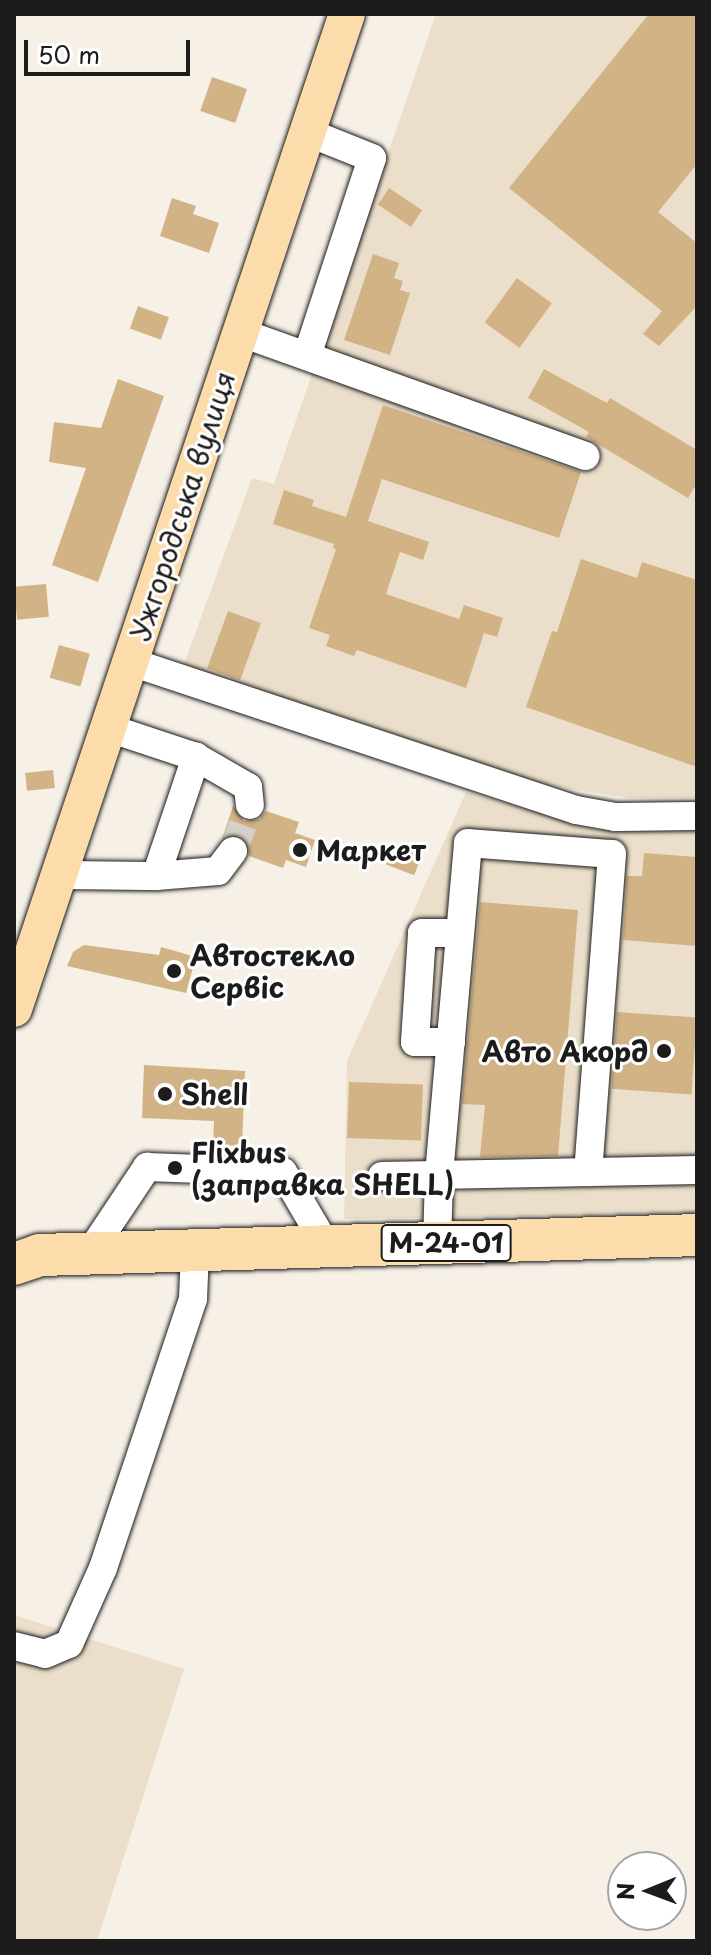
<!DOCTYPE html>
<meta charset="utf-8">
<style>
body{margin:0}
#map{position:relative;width:711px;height:1955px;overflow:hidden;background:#f6f0e7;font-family:"Playpen Sans",sans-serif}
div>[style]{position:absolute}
.built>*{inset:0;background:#ebdeca}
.building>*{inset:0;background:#d2b386;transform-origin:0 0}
.minor-tunnel>*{height:28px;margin-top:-14px;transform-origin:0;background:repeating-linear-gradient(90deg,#d5d0c9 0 28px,transparent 0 42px)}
.roads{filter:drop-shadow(0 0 2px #1c1c1c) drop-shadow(0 0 2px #1c1c1c)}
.minor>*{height:28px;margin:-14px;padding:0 14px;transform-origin:14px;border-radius:14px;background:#fff}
.major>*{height:36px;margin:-18px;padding:0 18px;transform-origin:18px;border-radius:18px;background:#fddcac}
.highway>*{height:42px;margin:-21px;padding:0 21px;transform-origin:21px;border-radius:21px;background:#fddcac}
.dots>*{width:22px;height:22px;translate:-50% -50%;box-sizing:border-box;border:4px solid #fff;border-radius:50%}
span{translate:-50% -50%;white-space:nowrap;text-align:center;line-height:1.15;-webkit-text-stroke:6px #fff;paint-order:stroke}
.shield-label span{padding:2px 6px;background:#fff;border:2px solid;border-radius:6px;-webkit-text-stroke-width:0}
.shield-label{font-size:26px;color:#1c1c1c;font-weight:700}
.street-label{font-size:28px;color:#1c1c1c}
.poi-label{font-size:28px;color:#1c1c1c;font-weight:700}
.left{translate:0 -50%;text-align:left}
.right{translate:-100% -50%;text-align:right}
.frame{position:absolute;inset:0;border:16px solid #1c1c1c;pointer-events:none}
.north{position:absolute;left:607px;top:1851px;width:80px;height:80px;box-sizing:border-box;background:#fff;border:2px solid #a4a4a4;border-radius:50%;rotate:269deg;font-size:22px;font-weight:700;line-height:32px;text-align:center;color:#1c1c1c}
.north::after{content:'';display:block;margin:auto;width:28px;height:36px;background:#1c1c1c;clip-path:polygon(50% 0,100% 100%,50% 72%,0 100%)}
.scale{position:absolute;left:24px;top:40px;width:166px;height:36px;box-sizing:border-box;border:4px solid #1c1c1c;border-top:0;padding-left:10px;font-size:24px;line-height:28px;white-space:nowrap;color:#1c1c1c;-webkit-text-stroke:6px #fff;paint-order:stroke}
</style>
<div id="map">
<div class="built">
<i style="clip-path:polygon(436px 14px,697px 14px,697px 798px,629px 798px,504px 778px,184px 664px,252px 478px,274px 484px)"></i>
<i style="clip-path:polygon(466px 792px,602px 830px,697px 827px,697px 1213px,344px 1219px,347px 1061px)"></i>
<i style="clip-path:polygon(14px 1615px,184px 1669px,97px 1941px,14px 1941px)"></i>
</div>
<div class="building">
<i style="clip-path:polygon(649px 14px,697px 14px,697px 164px,658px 212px,697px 243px,697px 306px,659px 346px,643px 334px,662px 311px,509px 188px)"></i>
<i style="left:212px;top:77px;width:37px;height:36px;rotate:19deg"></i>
<i style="left:389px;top:188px;width:40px;height:20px;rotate:34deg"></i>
<i style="clip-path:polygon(172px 198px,196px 206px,193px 214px,219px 223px,209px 253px,160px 236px)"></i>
<i style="clip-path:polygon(373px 254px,399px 263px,394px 278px,403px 281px,400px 290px,410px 293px,390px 355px,344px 340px)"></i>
<i style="left:517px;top:278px;width:43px;height:55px;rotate:36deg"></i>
<i style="left:138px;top:306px;width:33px;height:24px;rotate:20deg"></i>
<i style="clip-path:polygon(544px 369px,607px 403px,610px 398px,697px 450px,697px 483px,688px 498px,586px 437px,589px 432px,528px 398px)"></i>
<i style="clip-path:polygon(118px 379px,164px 396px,98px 582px,52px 565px,86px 468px,49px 462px,54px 422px,101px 428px)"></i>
<i style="clip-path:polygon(383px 405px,581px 472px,559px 538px,382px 479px,368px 521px,429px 542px,423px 560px,400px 552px,386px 594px,459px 619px,464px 605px,503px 618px,497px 637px,484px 633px,466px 688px,357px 650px,354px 656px,326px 646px,330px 635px,309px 628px,336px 549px,333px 548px,334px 544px,273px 524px,284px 490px,314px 500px,312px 506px,346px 517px)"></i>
<i style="clip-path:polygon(581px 559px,637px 578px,642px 562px,697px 580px,697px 767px,526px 707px,552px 631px,557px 632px)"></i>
<i style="left:46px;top:584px;width:33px;height:32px;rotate:85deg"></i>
<i style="left:228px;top:611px;width:35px;height:61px;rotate:20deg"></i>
<i style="left:59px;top:645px;width:32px;height:34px;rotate:16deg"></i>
<i style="left:53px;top:770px;width:18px;height:28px;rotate:84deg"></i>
<i style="clip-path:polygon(233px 806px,244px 821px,259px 819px,266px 811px,299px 822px,295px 833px,315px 840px,306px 867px,286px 860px,283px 868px,249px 856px,248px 844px,236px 834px,222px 839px)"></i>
<i style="left:394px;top:844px;width:30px;height:22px;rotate:21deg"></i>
<i style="clip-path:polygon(644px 853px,697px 857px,697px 946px,623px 940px,627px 876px,642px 876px)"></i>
<i style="clip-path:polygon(480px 902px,578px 910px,558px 1156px,480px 1157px,485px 1105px,462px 1104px)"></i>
<i style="clip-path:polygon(84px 945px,159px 955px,161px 947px,196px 957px,186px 993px,67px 966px,73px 952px)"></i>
<i style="left:617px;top:1012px;width:80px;height:77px;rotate:4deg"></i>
<i style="clip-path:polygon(144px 1065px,245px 1071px,242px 1146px,213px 1145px,214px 1121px,142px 1118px)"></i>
<i style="left:349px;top:1082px;width:74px;height:56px;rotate:2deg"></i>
</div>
<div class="minor-tunnel">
<i style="left:233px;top:851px;width:49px;rotate:-69.7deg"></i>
</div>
<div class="roads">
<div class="minor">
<i style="left:239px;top:332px;width:368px;rotate:19.7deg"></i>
<i style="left:307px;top:356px;width:208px;rotate:-71.8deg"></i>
<i style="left:372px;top:158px;width:70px;rotate:-158.2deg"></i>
<i style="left:131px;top:662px;width:469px;rotate:18.4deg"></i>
<i style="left:576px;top:810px;width:40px;rotate:10deg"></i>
<i style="left:615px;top:817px;width:82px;rotate:-0.7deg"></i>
<i style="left:196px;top:757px;width:60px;rotate:30deg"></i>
<i style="left:248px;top:787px;width:18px;rotate:84deg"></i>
<i style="left:60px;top:875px;width:96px;rotate:0.6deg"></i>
<i style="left:156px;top:876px;width:126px;rotate:-71.4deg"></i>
<i style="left:196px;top:757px;width:92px;rotate:-161.6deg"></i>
<i style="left:156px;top:876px;width:62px;rotate:-4.6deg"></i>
<i style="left:218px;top:871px;width:25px;rotate:-53deg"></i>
<i style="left:451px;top:1042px;width:36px;rotate:180deg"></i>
<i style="left:415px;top:1042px;width:109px;rotate:-86.3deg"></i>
<i style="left:422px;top:933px;width:38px"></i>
<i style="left:382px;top:1176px;width:315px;rotate:-1.1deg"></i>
<i style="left:437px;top:1244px;width:69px;rotate:-88.3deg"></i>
<i style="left:439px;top:1175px;width:333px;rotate:-85deg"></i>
<i style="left:468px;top:843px;width:144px;rotate:4.4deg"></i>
<i style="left:612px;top:854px;width:319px;rotate:94.3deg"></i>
<i style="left:89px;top:1254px;width:105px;rotate:-56.3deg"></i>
<i style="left:147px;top:1167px;width:136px;rotate:2.1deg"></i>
<i style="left:283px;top:1172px;width:87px;rotate:59.6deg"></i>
<i style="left:14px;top:1646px;width:32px;rotate:14deg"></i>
<i style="left:45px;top:1654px;width:26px;rotate:-23deg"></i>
<i style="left:69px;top:1644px;width:83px;rotate:-65.9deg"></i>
<i style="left:103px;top:1568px;width:284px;rotate:-71.5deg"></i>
<i style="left:193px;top:1299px;width:48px;rotate:-87.6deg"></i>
</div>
<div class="major">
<i style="left:14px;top:1009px;width:1049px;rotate:-71.5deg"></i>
</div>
<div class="highway">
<i style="left:14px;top:1264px;width:28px;rotate:-19deg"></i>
<i style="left:40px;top:1255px;width:657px;rotate:-1.74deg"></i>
</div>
</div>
<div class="dots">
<i style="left:300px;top:850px;background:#1c1c1c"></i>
<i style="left:174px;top:971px;background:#1c1c1c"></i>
<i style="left:664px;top:1051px;background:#1c1c1c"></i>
<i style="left:165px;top:1094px;background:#1c1c1c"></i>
<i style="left:175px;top:1168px;background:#1c1c1c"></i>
</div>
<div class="shield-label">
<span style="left:446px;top:1243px">М-24-01</span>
</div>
<div class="street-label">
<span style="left:182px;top:506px;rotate:-72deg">Ужгородська вулиця</span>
</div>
<div class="poi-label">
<span class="left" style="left:316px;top:850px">Маркет</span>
<span class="left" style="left:190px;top:971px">Автостекло<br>Сервіс</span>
<span class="right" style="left:648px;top:1051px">Авто Акорд</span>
<span class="left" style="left:181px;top:1094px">Shell</span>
<span class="left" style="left:191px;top:1168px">Flixbus<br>(заправка SHELL)</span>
</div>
<div class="frame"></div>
<div class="north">N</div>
<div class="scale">50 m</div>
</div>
